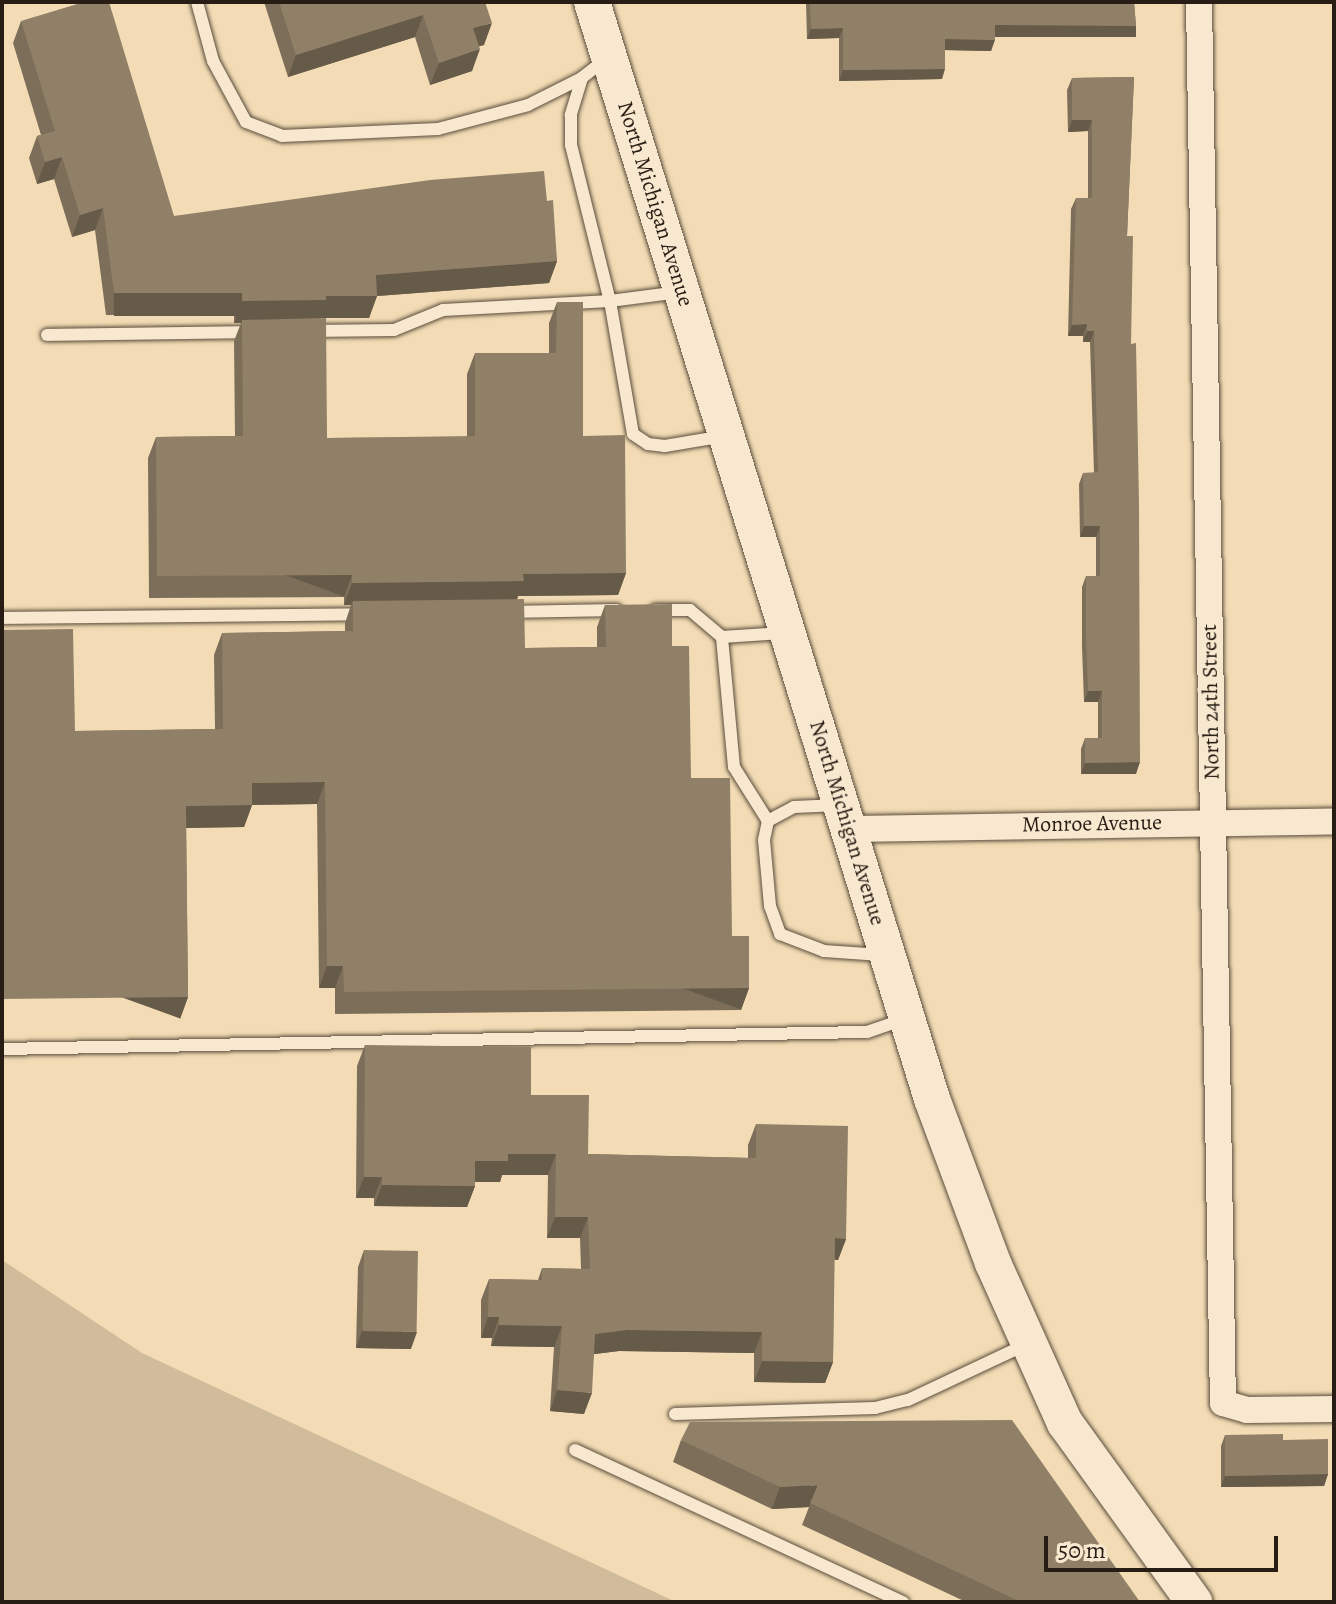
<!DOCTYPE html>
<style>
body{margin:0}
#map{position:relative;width:1336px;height:1604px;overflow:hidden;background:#f3dcb5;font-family:Alegreya,serif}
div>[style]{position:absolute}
.green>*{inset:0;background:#d0bc9a}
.roads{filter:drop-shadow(0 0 2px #5a4d3c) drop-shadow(0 0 2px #5a4d3c)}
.lane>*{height:12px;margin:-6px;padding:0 6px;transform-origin:6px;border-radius:6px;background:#f7e8cf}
.street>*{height:26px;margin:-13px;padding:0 13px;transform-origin:13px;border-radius:13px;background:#f7e8cf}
.secondary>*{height:36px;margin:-18px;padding:0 18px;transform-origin:18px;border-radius:18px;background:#f7e8cf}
.wall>*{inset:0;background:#7d6e59}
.shaded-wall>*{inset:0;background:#665a49;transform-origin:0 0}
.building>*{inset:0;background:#918068;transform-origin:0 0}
span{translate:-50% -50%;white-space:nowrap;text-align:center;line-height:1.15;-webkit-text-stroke:7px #f7e8cf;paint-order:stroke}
.street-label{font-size:22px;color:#271d14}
.frame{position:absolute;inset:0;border:4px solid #271d14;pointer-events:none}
.scale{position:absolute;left:1044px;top:1536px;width:234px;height:36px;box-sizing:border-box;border:4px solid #271d14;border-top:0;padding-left:10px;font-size:24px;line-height:28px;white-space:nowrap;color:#271d14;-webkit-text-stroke:6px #f7e8cf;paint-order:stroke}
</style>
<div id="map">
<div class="green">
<i style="clip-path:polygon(2px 1260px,142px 1353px,676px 1602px,2px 1602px)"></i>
</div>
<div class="roads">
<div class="lane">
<i style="left:197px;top:2px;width:61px;rotate:74.8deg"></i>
<i style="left:213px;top:61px;width:69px;rotate:61.6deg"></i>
<i style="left:246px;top:122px;width:39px;rotate:21deg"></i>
<i style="left:282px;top:136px;width:156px;rotate:-2.6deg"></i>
<i style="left:438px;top:129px;width:93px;rotate:-14.9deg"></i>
<i style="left:528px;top:105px;width:60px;rotate:-26.6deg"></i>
<i style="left:606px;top:59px;width:31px;rotate:142deg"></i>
<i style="left:582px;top:78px;width:39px;rotate:107deg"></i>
<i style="left:571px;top:115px;width:30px;rotate:90deg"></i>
<i style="left:571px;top:145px;width:161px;rotate:76deg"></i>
<i style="left:610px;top:301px;width:135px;rotate:80.2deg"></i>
<i style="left:633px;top:434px;width:18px;rotate:34deg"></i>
<i style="left:648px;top:444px;width:17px;rotate:7deg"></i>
<i style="left:665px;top:446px;width:60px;rotate:-9.6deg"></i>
<i style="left:310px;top:331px;width:84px;rotate:-0.7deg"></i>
<i style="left:394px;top:330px;width:53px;rotate:-22.2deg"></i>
<i style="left:443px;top:310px;width:167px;rotate:-3.1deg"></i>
<i style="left:610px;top:301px;width:70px;rotate:-7.4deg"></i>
<i style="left:47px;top:335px;width:204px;rotate:-0.8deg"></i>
<i style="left:655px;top:610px;width:35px"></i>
<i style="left:690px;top:610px;width:42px;rotate:40.2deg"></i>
<i style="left:507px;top:612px;width:110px;rotate:-1deg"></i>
<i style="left:2px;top:618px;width:359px;rotate:-0.6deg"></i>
<i style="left:839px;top:805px;width:45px;rotate:177.5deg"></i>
<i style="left:794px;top:807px;width:30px;rotate:152deg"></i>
<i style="left:768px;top:821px;width:19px;rotate:102deg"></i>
<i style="left:764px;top:840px;width:66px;rotate:84.8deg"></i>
<i style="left:770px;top:906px;width:30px;rotate:70deg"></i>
<i style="left:780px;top:934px;width:47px;rotate:21.1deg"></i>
<i style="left:824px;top:951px;width:57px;rotate:4deg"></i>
<i style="left:768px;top:821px;width:64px;rotate:-122.2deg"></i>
<i style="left:734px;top:767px;width:131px;rotate:-95.3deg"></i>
<i style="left:722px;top:637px;width:61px;rotate:-3.8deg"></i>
<i style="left:2px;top:1049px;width:865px;rotate:-1.13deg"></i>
<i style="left:867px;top:1032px;width:39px;rotate:-19deg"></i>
<i style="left:675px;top:1414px;width:200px;rotate:-1.7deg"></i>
<i style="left:875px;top:1408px;width:34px;rotate:-14deg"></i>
<i style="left:908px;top:1400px;width:132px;rotate:-25.2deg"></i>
<i style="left:575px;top:1450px;width:362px;rotate:24.9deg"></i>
</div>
<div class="street">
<i style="left:1199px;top:2px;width:1401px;rotate:89.02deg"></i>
<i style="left:1223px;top:1403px;width:25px;rotate:16deg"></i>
<i style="left:1247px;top:1410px;width:87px;rotate:-0.7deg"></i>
<i style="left:850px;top:829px;width:484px;rotate:-0.9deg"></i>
</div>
<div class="secondary">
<i style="left:592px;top:2px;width:1148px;rotate:72.78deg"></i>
<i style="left:932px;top:1099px;width:175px;rotate:69.6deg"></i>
<i style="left:993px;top:1263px;width:175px;rotate:65.8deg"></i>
<i style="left:1065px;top:1423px;width:221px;rotate:54.2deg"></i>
</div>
</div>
<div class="wall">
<i style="clip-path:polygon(264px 2px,485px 2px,484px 45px,479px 46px,472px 71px,430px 85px,415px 37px,288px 77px)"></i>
<i style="clip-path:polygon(806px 2px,1134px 2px,1136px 26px,1132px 37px,995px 36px,991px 51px,945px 50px,942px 79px,839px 81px,839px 38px,807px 39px)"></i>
<i style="clip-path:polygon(21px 21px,174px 216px,547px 201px,557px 261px,549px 283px,377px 296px,369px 318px,320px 318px,327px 438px,467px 437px,467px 374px,475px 353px,549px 353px,549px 323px,557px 302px,583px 436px,626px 573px,618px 595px,518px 596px,517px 599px,525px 648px,597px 647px,597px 627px,605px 605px,672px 646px,691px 778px,732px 936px,749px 988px,741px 1010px,335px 1014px,335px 988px,319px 988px,317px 804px,252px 805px,244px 827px,186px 828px,188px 997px,180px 1019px,75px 731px,215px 729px,214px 655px,222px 633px,345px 631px,345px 623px,351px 605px,344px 605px,344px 597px,149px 598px,148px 458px,156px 437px,235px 436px,234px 341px,241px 323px,234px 323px,234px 315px,106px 315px,95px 230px,72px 237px,54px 179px,37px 184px,29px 158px,37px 136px,41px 135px,13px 43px)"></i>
<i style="clip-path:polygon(1134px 77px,1127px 236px,1131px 344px,1136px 774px,1081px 774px,1081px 749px,1085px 738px,1098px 738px,1098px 702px,1084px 702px,1082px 647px,1082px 587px,1086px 576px,1096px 576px,1096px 537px,1080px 537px,1079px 484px,1083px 473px,1094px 473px,1090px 342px,1083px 342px,1083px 336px,1068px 336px,1071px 209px,1076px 198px,1088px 198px,1088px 131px,1068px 132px,1067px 90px,1072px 78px)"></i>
<i style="clip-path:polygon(365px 1045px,531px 1095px,588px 1154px,748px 1158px,748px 1145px,756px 1124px,846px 1239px,838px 1260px,834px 1259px,833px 1362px,825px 1383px,754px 1382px,754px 1353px,619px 1351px,594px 1354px,584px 1414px,550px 1411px,554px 1347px,491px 1346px,492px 1338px,481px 1338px,481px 1300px,489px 1279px,538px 1280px,542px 1268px,581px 1269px,580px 1238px,547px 1238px,548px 1175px,502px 1175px,500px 1182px,475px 1182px,475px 1186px,467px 1207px,374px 1206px,374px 1198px,356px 1198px,357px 1066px)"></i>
<i style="clip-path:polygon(364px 1250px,411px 1349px,356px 1348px,358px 1267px)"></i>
<i style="clip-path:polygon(1225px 1435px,1283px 1440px,1328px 1474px,1324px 1486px,1221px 1487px,1221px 1446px)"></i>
<i style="clip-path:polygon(681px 1440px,1140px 1602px,966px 1602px,802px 1525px,809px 1507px,772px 1509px,673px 1462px)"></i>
</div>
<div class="shaded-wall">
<i style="clip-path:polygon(423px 15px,415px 37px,288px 77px,296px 55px)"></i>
<i style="clip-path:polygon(492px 23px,484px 45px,465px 50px,473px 28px)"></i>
<i style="left:995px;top:25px;width:141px;height:12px"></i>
<i style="clip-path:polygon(843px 28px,839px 38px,807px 39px,811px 29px)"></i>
<i style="clip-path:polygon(945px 39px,995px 40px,991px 51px,941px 50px)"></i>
<i style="clip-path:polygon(480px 49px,472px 71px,430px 85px,439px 63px)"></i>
<i style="clip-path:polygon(945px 69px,942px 79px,839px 81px,843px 70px)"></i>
<i style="clip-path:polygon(1072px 120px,1092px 120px,1088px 131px,1068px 132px)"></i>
<i style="clip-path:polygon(62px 157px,54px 179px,37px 184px,45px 162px)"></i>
<i style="clip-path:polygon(103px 208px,95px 230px,72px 237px,80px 215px)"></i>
<i style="clip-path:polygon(557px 261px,549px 283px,377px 296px,369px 318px,320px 318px,318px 322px,242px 320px,241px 323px,234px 323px,242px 301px,326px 296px,376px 275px)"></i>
<i style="left:114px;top:293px;width:128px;height:23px"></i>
<i style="clip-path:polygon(1087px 324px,1083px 336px,1068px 336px,1072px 325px)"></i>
<i style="clip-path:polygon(1087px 331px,1094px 331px,1090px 342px,1083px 342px)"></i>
<i style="clip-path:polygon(1084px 526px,1100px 526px,1096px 537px,1080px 537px)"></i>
<i style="clip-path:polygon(626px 573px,618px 595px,518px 596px,516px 603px,353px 601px,351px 605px,344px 605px,352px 583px,523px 574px)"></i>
<i style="left:352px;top:575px;width:23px;height:195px;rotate:110deg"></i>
<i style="clip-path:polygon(1088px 691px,1102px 691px,1098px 702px,1084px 702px)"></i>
<i style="clip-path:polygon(1140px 762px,1136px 774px,1081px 774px,1085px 763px)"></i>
<i style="clip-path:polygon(325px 782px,317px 804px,244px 805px,252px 783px)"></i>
<i style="clip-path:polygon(252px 805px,244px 827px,178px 828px,186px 806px)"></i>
<i style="clip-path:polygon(327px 966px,343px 966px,335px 988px,319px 988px)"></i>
<i style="left:749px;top:988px;width:23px;height:405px;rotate:110deg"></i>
<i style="left:188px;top:997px;width:23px;height:186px;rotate:110deg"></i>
<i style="clip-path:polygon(508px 1154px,556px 1154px,548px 1175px,502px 1175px,500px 1182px,467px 1182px,475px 1161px)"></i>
<i style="clip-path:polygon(364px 1177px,382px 1177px,374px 1198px,356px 1198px)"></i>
<i style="clip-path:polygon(382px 1185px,475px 1186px,467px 1207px,374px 1206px)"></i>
<i style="clip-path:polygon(555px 1217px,588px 1217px,580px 1238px,547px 1238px)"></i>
<i style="clip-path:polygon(835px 1238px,846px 1239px,838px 1260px,827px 1259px)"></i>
<i style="clip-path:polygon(488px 1317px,499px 1317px,492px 1338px,481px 1338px)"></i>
<i style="clip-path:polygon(499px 1325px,562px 1326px,554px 1347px,491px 1346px)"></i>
<i style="clip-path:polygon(627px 1330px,762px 1332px,754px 1353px,619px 1351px,587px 1355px,595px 1334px)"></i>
<i style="clip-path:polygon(362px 1331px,417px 1332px,411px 1349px,356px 1348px)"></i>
<i style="clip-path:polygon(762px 1361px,833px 1362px,825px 1383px,754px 1382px)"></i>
<i style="clip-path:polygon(557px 1390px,592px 1393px,584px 1414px,550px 1411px)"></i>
<i style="clip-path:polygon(1328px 1474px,1324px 1486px,1221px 1487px,1225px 1476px)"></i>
<i style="clip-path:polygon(818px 1485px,809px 1507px,772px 1509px,780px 1487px)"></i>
</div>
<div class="building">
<i style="clip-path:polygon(84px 2px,109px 2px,174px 216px,430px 180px,544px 171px,547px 201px,553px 200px,557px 261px,376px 275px,377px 296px,326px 296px,326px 300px,242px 301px,242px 293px,114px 293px,103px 208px,80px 215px,62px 157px,45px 162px,37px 136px,55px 131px,21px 21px)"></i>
<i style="clip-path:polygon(279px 2px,485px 2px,492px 23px,473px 28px,480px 49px,439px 63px,423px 15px,296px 55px)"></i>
<i style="clip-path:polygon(810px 2px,1134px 2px,1136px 26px,995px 25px,995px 40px,945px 39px,945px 69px,843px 70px,843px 28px,811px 29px)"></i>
<i style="clip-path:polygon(1134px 77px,1127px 236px,1133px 236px,1131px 344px,1136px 343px,1139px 503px,1140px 762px,1085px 763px,1085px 738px,1102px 738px,1102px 691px,1088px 691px,1086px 635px,1086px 576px,1100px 576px,1100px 526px,1084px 526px,1083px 473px,1098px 472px,1094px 331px,1087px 331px,1087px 324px,1072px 325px,1076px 198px,1092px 198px,1092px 120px,1072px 120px,1072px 78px)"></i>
<i style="clip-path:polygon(557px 302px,583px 302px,583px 436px,625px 435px,626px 573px,523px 574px,524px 581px,352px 583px,352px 575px,157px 576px,156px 437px,243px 436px,242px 320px,326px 318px,327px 438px,475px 436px,475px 353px,556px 353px)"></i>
<i style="clip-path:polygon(524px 599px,525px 648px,606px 647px,605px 605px,672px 604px,672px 646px,689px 646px,691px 778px,730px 778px,732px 936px,749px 936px,749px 988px,344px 992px,343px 966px,327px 966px,325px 782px,252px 783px,252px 805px,186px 806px,188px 997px,2px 999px,2px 630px,73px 629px,75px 731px,223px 729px,222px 633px,353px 631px,353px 601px)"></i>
<i style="clip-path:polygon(365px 1045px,531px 1047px,531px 1095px,589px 1095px,588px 1154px,756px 1158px,756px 1124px,848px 1126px,846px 1239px,835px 1238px,833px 1362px,762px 1361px,762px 1332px,627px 1330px,595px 1334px,592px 1393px,557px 1390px,562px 1326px,499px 1325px,499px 1317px,488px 1317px,489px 1279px,542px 1280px,542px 1268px,590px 1269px,588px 1217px,555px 1217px,556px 1154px,508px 1154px,508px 1161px,475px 1161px,475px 1186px,382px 1185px,382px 1177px,364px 1177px)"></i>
<i style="left:364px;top:1250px;width:54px;height:81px;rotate:1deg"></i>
<i style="clip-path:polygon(1012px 1420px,1140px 1602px,1021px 1602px,810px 1503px,818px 1485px,780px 1487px,681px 1440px,690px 1422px)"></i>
<i style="clip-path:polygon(1283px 1434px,1283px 1440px,1328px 1439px,1328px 1474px,1225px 1476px,1225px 1435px)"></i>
</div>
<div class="street-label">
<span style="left:655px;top:204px;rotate:73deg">North Michigan Avenue</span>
<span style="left:1211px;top:702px;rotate:-91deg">North 24th Street</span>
<span style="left:847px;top:823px;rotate:73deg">North Michigan Avenue</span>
<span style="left:1092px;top:824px;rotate:-1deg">Monroe Avenue</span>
</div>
<div class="frame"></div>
<div class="scale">50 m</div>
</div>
